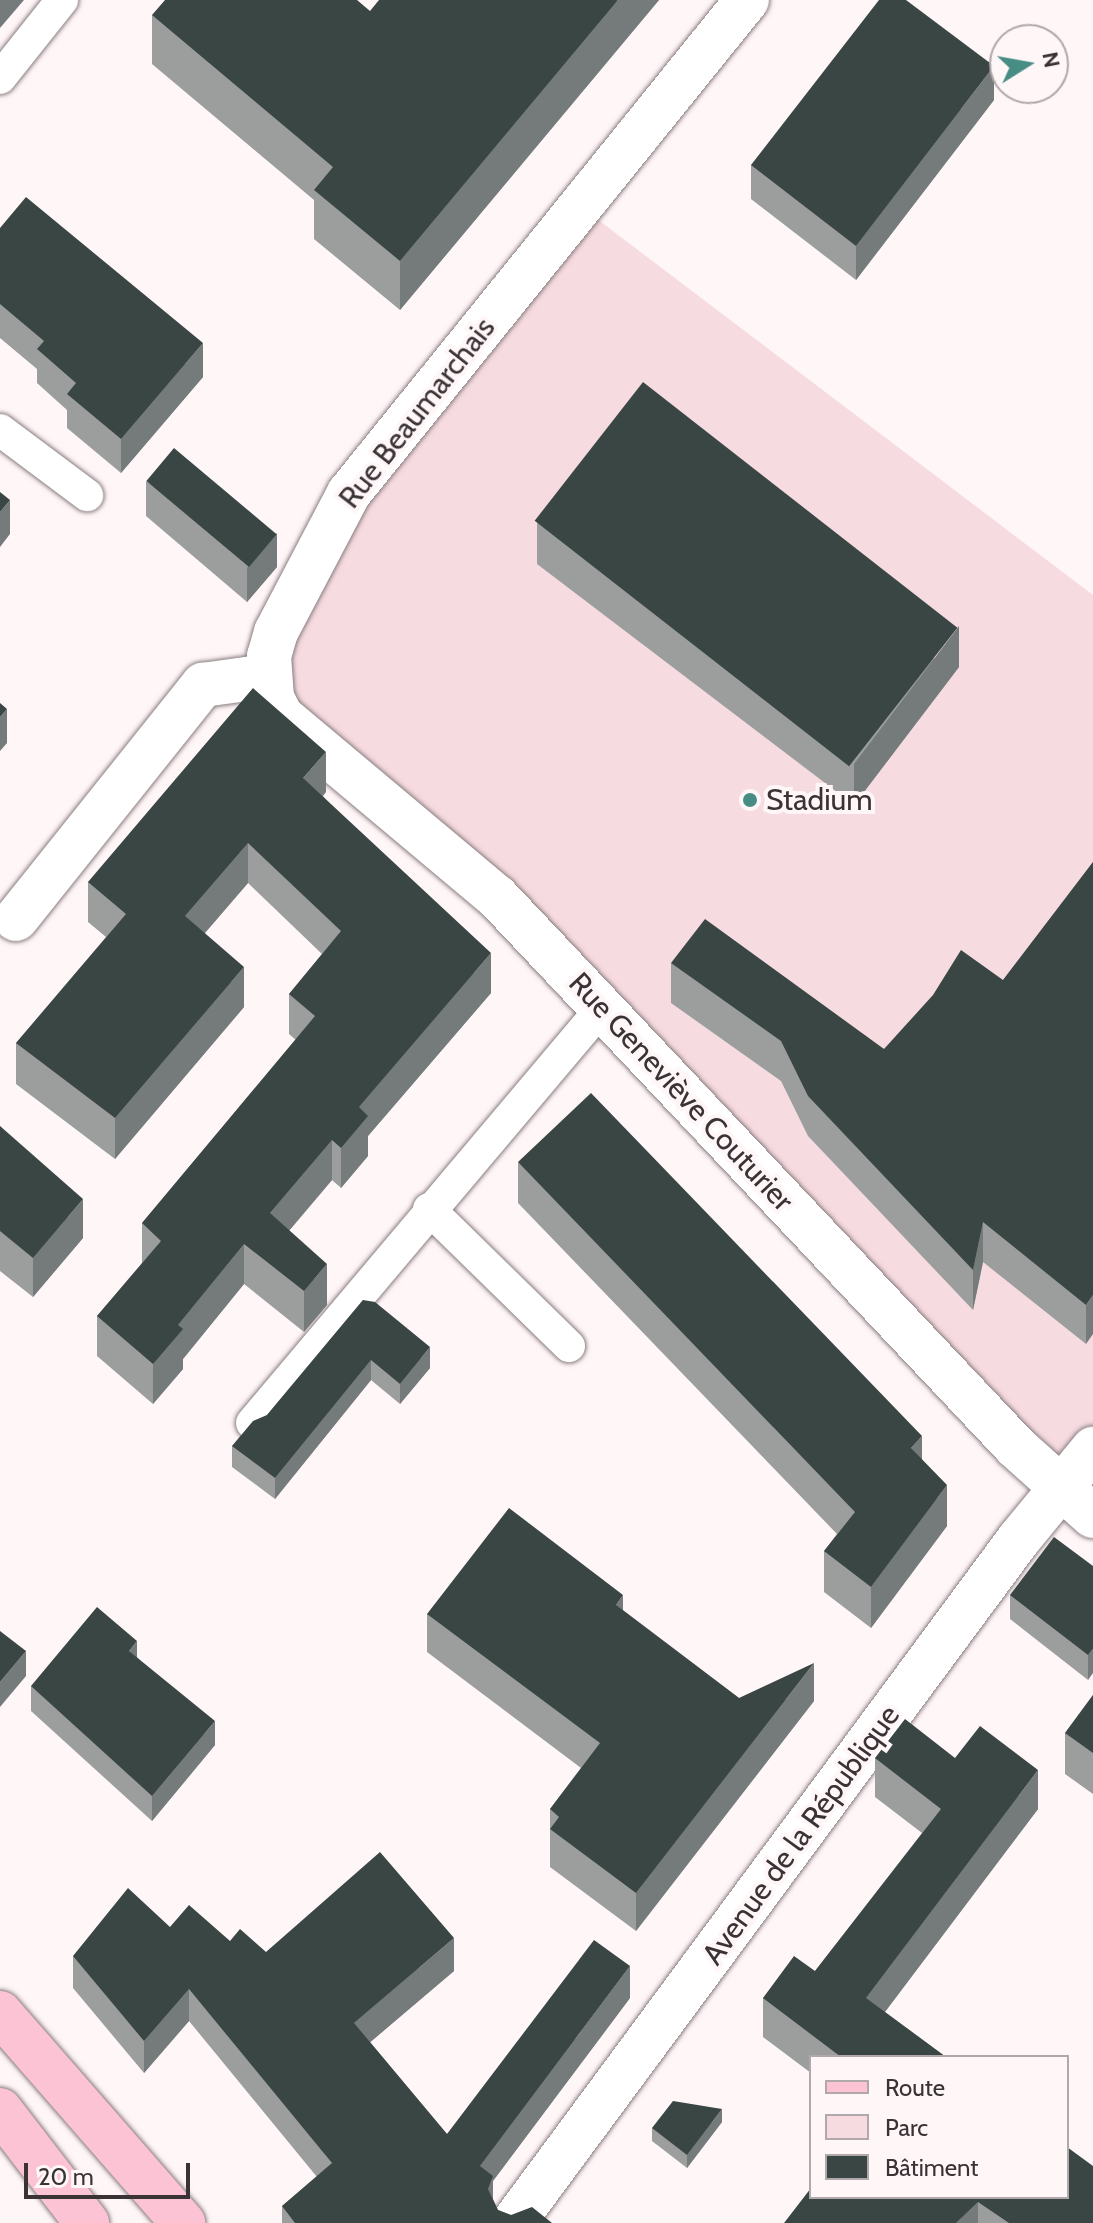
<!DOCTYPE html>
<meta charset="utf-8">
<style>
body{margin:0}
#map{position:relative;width:1093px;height:2223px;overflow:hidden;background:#fff6f8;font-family:Cabin,sans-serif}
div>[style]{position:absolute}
.green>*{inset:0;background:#f6dbe1}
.roads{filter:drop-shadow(0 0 2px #897d7f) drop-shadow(0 0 2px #897d7f)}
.service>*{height:32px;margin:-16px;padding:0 16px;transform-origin:16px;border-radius:16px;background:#fff}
.minor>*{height:44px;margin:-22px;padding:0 22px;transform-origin:22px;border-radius:22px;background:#fff}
.primary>*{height:44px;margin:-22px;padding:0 22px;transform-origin:22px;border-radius:22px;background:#fbc3d3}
.wall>*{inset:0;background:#9c9e9e}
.shaded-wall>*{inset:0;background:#757b7a}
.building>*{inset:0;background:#3a4644;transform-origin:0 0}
.dots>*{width:22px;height:22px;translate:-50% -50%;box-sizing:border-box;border:4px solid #fff6f8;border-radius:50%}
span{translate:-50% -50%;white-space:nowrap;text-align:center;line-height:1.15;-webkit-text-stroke:8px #fff6f8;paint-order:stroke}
.street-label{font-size:30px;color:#393335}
.poi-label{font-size:30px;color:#393335}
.left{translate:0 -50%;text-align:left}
.legend{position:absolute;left:809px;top:2055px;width:260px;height:144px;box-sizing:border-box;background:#fff6f8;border:2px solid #b0a8aa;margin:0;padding:10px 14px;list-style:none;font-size:24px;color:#393335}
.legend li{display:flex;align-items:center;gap:16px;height:40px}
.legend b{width:40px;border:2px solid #b0a8aa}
.north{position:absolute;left:989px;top:24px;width:80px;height:80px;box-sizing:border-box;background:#fff6f8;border:2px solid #b0a8aa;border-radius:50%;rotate:79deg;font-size:22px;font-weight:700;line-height:32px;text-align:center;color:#393335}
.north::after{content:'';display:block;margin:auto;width:28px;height:36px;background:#478d85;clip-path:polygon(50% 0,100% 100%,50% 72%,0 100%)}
.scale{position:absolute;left:24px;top:2163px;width:166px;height:36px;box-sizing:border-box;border:4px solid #393335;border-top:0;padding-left:10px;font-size:24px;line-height:28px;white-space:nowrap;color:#393335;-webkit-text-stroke:6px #fff6f8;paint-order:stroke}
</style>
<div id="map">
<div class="green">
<i style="clip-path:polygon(597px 219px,1093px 595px,1093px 1432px,1075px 1448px,1058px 1454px,1039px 1448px,304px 716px,288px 683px,292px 641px,361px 505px)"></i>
</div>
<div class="roads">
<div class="service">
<i style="left:0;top:78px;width:100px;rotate:-51.5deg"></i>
<i style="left:0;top:430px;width:109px;rotate:36.8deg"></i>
<i style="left:429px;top:1209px;width:196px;rotate:44.4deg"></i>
<i style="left:252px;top:1423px;width:543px;rotate:-49.86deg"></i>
</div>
<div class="minor">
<i style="left:747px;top:0;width:634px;rotate:128.91deg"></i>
<i style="left:349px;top:493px;width:157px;rotate:117.7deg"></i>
<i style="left:276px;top:632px;width:25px;rotate:106deg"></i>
<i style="left:269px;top:656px;width:42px;rotate:85.9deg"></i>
<i style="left:272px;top:698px;width:20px;rotate:63deg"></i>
<i style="left:281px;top:716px;width:282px;rotate:40deg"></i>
<i style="left:497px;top:897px;width:755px;rotate:46.66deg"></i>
<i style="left:1015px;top:1446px;width:105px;rotate:41.9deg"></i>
<i style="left:16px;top:919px;width:300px;rotate:-51.4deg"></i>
<i style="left:203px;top:685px;width:66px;rotate:-7.9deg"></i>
<i style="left:513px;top:2223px;width:851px;rotate:-53.51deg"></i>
<i style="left:1019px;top:1539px;width:117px;rotate:-50.6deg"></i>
</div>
<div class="primary">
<i style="left:0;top:2013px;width:279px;rotate:48.9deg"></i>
<i style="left:0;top:2110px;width:143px;rotate:52.4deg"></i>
</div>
</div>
<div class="wall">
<i style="clip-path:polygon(659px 0,400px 310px,314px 239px,314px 200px,152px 64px,152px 15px,370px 11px)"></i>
<i style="clip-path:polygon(994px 100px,856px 280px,751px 199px,751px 165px)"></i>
<i style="clip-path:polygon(0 228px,203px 377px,121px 473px,67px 428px,67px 410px,37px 383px,37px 369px,0 338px)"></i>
<i style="clip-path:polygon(146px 481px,277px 567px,247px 602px,146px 516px)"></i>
<i style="clip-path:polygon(537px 523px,959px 667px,854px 805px,537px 564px)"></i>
<i style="clip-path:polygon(326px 792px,323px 796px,491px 993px,368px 1136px,368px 1156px,341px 1188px,332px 1180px,289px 1231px,327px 1305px,304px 1332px,244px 1284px,183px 1359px,183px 1369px,153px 1404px,97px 1356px,97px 1316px,142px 1263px,142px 1223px,296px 1040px,289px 1034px,289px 994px,322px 954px,248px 883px,205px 933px,244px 1007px,115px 1159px,16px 1084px,16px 1043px,106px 937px,88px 922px,88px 882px)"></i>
<i style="clip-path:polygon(1093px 862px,1086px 1344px,983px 1262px,973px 1310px,808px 1136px,781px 1081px,671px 1003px,671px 963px,884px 1049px,1003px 980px)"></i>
<i style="clip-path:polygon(0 1126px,83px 1238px,33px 1297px,0 1271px)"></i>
<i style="clip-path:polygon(518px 1162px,922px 1459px,947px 1526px,871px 1628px,824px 1592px,824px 1551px,837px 1534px,518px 1203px)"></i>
<i style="clip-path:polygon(363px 1300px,430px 1368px,400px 1404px,371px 1380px,275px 1499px,232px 1467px,232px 1446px,267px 1415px)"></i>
<i style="clip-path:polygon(1093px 1566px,1088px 1680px,1010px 1619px,1010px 1595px)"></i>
<i style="clip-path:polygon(623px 1610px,739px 1698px,814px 1701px,636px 1931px,550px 1867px,550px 1809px,581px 1768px,427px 1652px,427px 1614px)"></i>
<i style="clip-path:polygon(137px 1657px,215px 1745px,152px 1821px,31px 1711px,31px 1686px)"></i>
<i style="clip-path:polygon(1093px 1695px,1093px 1794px,1065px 1774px,1065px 1733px)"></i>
<i style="clip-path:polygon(875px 1758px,955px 1758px,1038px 1809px,885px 2012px,946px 2057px,811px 2057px,811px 2073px,763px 2037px,763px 1998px,815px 1971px,922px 1833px,875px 1797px)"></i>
<i style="clip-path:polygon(170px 1927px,230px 1941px,266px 1952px,454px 1971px,370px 2042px,447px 2134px,630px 1998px,493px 2181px,493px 2199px,498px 2210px,511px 2215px,552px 2223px,282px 2223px,282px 2206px,317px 2177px,189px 2021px,144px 2073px,73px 1988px,73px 1956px)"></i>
<i style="clip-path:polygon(722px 2122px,687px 2168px,652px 2141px,652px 2128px)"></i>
<i style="clip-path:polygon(1093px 2166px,1093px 2223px,784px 2223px)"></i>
</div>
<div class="shaded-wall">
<i style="clip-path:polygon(0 0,24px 0,0 28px)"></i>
<i style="clip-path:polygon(618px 0,659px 0,400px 310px,400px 261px)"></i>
<i style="clip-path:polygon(994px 66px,994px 100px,856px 280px,856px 246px)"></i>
<i style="clip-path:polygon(203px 343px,203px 377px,121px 473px,121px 439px)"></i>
<i style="clip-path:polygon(10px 500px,10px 534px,0 547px,0 512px)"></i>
<i style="clip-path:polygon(277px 533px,277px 567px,247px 602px,247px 568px)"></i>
<i style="clip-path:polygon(959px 626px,959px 667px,854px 805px,854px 764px)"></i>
<i style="clip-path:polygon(7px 709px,7px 743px,0 751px,0 717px)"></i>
<i style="clip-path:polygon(326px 752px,326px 792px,303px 818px,303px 778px)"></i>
<i style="clip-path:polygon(248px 843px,248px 883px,185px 956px,185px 916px)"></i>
<i style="clip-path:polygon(491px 953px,491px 993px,368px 1136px,368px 1156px,341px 1188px,341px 1148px,359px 1107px)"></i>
<i style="clip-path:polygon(244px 967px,244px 1007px,115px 1159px,115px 1118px)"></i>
<i style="clip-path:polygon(332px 1140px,332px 1180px,270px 1253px,270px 1213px)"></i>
<i style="clip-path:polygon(83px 1199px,83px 1238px,33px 1297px,33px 1258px)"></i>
<i style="clip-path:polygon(983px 1222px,983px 1262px,973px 1310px,973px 1270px)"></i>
<i style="clip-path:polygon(244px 1244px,244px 1284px,183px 1359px,183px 1369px,153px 1404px,153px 1364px,178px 1325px)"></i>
<i style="clip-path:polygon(327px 1264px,327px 1305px,304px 1332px,304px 1291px)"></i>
<i style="clip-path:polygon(1093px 1295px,1093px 1334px,1086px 1344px,1086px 1305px)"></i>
<i style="clip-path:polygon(430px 1347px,430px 1368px,400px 1404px,400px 1384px)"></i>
<i style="clip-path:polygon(371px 1360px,371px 1380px,275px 1499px,275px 1478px)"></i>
<i style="clip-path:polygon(922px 1436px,922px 1477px,911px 1448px)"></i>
<i style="clip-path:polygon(947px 1485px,947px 1526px,871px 1628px,871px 1587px)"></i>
<i style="clip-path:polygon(623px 1595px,623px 1633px,616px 1605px)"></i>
<i style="clip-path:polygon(137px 1641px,137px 1666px,129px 1651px)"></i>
<i style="clip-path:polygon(1093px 1649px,1093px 1673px,1088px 1680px,1088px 1655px)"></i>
<i style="clip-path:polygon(26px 1651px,26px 1676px,0 1707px,0 1682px)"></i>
<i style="clip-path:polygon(814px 1663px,814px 1701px,636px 1931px,636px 1893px)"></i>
<i style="clip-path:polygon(215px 1721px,215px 1745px,152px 1821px,152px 1796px)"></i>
<i style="clip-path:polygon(1038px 1770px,1038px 1809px,866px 2037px,866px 1998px)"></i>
<i style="clip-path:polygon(454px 1938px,454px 1971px,354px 2056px,354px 2023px)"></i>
<i style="clip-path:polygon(630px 1966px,630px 1998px,493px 2181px,493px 2208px,488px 2189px,480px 2166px)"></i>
<i style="clip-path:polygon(189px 1989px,189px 2021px,144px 2073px,144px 2041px)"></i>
<i style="clip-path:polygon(722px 2109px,722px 2122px,687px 2168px,687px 2155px)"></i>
<i style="clip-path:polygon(978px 2202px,978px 2223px,956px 2223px)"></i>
</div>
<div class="building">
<i style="clip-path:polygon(165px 0,357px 0,370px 11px,379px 0,618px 0,400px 261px,314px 190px,333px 167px,152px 15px)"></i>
<i style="clip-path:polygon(879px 0,906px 0,994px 66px,856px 246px,751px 165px)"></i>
<i style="clip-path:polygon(26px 197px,203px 343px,121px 439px,67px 394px,76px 383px,37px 349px,44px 341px,0 304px,0 228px)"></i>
<i style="left:643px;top:382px;width:399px;height:176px;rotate:38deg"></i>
<i style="left:174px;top:448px;width:134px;height:43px;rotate:40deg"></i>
<i style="clip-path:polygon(0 492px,10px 500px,0 512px)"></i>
<i style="clip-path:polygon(253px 688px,326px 752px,303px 778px,491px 953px,359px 1107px,368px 1116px,341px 1148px,332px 1140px,270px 1213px,327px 1264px,304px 1291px,244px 1244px,178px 1325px,183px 1329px,153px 1364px,97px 1316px,161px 1241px,142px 1223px,315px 1016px,289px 994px,341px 931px,248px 843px,185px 916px,244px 967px,115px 1118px,16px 1043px,126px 914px,88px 882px)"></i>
<i style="clip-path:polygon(0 703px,7px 709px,0 717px)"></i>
<i style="clip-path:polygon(1093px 862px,1093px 1295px,1086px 1305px,983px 1222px,973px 1270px,808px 1096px,781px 1041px,671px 963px,705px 919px,884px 1049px,933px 995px,961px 950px,1003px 980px)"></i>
<i style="clip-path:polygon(591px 1093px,922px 1436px,911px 1448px,947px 1485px,871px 1587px,824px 1551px,855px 1512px,518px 1162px)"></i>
<i style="clip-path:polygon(0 1126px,83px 1199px,33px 1258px,0 1231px)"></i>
<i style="clip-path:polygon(363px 1300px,375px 1302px,430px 1347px,400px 1384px,371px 1360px,275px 1478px,232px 1446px,253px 1421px,267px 1415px)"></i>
<i style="clip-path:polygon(509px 1508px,623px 1595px,616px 1605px,739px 1698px,814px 1663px,636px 1893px,550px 1829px,559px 1817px,550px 1809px,600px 1743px,427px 1614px)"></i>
<i style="clip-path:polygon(1054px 1537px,1093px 1566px,1093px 1649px,1088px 1655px,1010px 1595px)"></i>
<i style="clip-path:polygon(97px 1607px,137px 1641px,129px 1651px,215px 1721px,152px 1796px,31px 1686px)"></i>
<i style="clip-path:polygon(0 1631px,26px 1651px,0 1682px)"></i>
<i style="clip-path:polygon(1093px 1695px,1093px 1753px,1065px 1733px)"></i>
<i style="clip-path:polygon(905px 1719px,955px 1758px,980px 1726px,1038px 1770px,866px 1998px,946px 2057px,841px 2057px,763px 1998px,794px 1956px,815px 1971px,941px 1809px,875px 1758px)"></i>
<i style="clip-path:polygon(380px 1852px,454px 1938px,354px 2023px,447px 2134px,594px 1940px,630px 1966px,480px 2166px,493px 2176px,488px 2189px,498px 2210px,511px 2215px,532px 2207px,552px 2223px,295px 2223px,282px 2206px,332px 2163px,189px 1989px,144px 2041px,73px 1956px,128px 1888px,170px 1927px,189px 1905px,230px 1941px,240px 1929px,266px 1952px)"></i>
<i style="clip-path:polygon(673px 2101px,722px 2109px,687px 2155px,652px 2128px)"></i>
<i style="clip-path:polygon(1067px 2147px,1093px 2166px,1093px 2223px,1009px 2223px,978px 2202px,956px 2223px,784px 2223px,811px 2188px,811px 2197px,1067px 2197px)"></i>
</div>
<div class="dots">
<i style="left:750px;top:800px;background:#478d85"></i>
</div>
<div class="street-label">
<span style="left:417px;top:413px;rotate:-52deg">Rue Beaumarchais</span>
<span style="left:681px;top:1092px;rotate:47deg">Rue Geneviève Couturier</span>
<span style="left:801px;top:1835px;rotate:-54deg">Avenue de la République</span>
</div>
<div class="poi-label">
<span class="left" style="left:766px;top:800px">Stadium</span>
</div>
<ul class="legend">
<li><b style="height:10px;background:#fbc3d3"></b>Route</li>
<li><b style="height:22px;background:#f6dbe1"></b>Parc</li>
<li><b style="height:22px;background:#3a4644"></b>Bâtiment</li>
</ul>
<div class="north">N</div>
<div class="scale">20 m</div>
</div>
